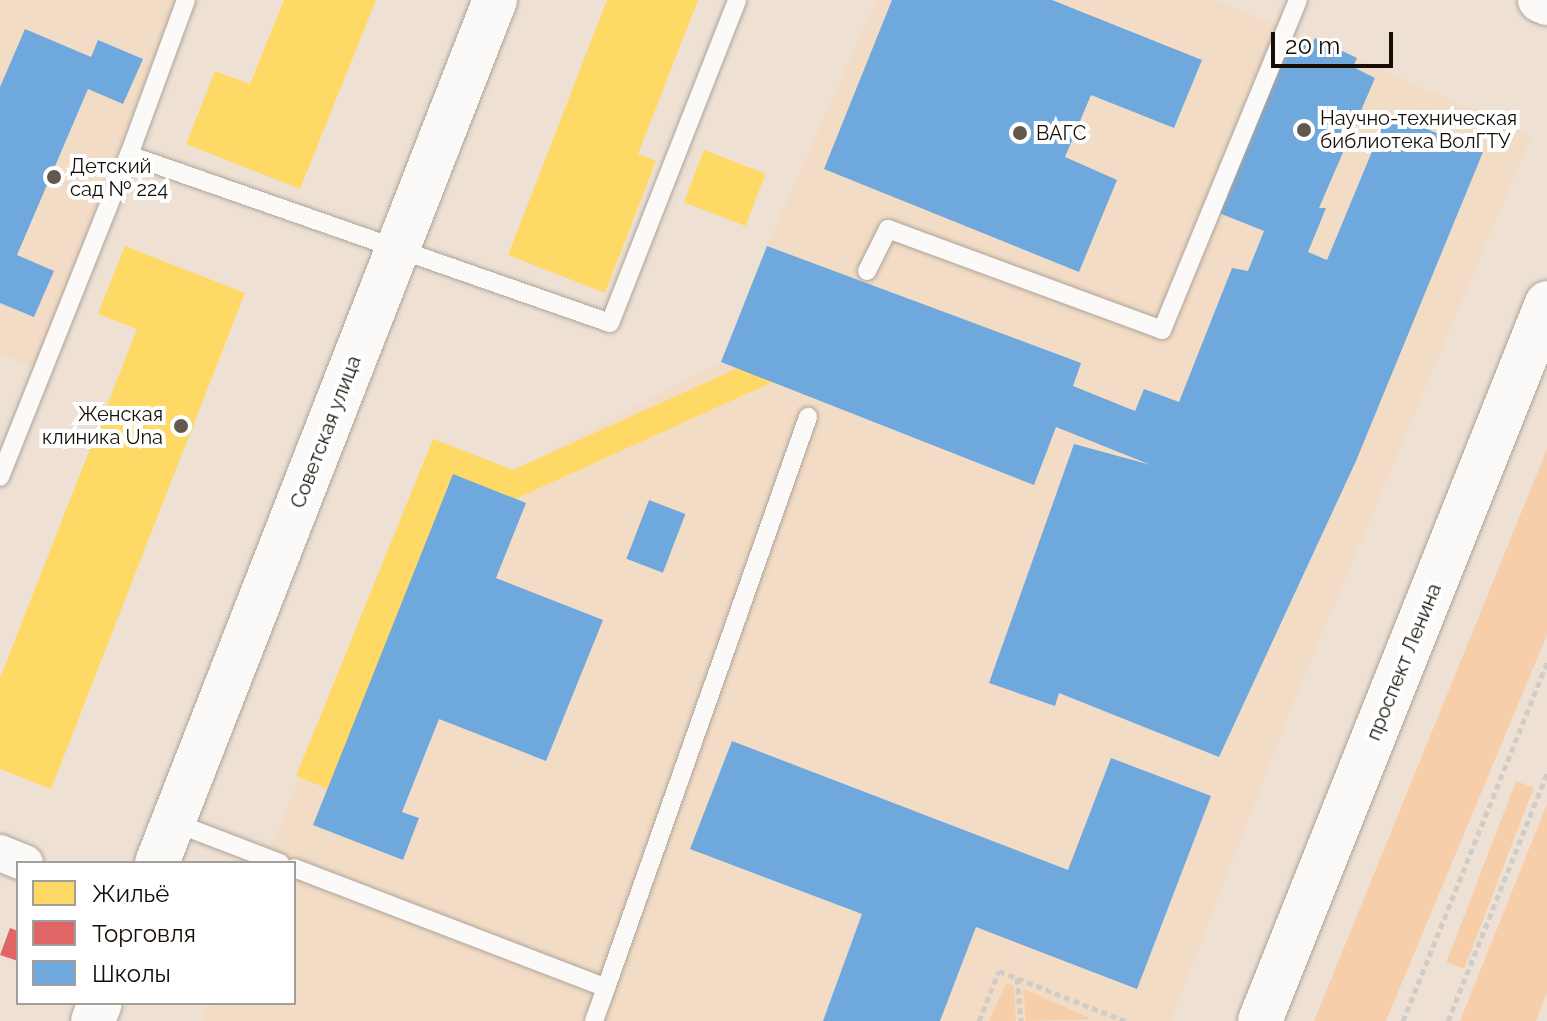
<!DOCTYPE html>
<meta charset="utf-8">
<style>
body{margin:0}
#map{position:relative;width:1547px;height:1021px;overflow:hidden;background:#eee1d4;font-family:Raleway,sans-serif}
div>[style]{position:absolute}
.built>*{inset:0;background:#f2dcc6}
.green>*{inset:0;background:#f6cfaa;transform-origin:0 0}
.homes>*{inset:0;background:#ffd966;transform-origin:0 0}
.shops>*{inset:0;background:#e06666}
.schools>*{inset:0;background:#6fa8dc;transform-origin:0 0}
.path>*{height:5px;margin-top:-2.5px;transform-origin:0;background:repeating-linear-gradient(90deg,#d0ccc8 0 6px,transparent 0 10px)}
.roads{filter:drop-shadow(0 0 2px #aea49a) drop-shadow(0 0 2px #aea49a)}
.service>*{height:18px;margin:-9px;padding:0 9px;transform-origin:9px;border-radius:9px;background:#fcfaf9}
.minor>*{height:36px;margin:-18px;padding:0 18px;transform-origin:18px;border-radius:18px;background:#fcfaf9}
.tertiary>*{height:44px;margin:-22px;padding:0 22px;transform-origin:22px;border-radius:22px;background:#fcfaf9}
.primary>*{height:44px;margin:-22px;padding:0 22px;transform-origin:22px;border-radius:22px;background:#fcfaf9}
.dots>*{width:22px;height:22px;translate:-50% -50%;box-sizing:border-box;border:4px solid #fff;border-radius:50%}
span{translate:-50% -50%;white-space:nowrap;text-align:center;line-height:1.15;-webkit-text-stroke:8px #fff;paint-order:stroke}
.poi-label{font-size:20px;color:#160e06}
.left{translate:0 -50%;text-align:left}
.right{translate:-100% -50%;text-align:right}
.street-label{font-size:20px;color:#160e06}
.legend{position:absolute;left:16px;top:861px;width:280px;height:144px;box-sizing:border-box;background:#fff;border:2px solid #a29f9b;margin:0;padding:10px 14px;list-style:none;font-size:24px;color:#160e06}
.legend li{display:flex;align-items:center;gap:16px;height:40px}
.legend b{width:40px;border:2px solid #a29f9b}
.scale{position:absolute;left:1271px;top:32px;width:122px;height:36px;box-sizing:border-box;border:4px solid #160e06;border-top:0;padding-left:10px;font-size:24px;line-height:28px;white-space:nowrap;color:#160e06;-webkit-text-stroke:6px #fff;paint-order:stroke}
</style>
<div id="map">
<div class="built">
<i style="clip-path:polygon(0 0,176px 0,34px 368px,0 353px)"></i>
<i style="clip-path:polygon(876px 0,1216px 0,1357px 58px,1531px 137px,1296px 696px,1171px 1021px,202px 1021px,210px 1003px,294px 1003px,294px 863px,265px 863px,433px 439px,513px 470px,721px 362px,767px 246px)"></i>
</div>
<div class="green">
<i style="clip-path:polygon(1547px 449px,1547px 635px,1386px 1021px,1314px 1021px)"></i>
<i style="left:1516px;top:781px;width:19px;height:194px;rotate:21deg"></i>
<i style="clip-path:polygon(1547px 804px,1547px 993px,1536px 1021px,1460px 1021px)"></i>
<i style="clip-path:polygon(1006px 983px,1014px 986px,1016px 1021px,989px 1021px)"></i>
<i style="clip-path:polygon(1023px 989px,1092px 1019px,1026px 1021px)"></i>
</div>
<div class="homes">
<i style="clip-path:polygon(284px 0,376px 0,300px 189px,186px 144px,215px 71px,250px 84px)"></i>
<i style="clip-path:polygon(607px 0,698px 0,638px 154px,656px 161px,605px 293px,508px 255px)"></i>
<i style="left:704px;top:150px;width:66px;height:56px;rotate:21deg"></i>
<i style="clip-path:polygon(125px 246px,245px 293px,51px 789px,0 769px,0 678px,137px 329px,98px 314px)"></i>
<i style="clip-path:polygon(738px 368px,773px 382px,515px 499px,453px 474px,328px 789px,296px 776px,433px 439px,513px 470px)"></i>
</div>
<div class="shops">
<i style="clip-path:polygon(10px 928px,18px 931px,18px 961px,0 955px)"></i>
</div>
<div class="schools">
<i style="clip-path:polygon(892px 0,1052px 0,1202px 60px,1174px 128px,1091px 95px,1065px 157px,1117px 180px,1079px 272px,824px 169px)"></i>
<i style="clip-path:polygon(25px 29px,91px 57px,98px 40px,143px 59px,123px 104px,88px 89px,17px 255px,54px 271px,34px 317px,0 303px,0 87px)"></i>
<i style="clip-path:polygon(1315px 38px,1357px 58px,1353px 67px,1375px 78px,1319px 208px,1326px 208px,1308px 252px,1327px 260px,1388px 113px,1483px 152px,1356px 461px,1219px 757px,1059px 693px,1055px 706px,989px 683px,1074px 444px,1151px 465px,1056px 427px,1034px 485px,721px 362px,767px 246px,1081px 363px,1073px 386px,1135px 411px,1144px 389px,1179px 402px,1232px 268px,1248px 271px,1264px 231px,1219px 213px,1291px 39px,1311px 48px)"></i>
<i style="clip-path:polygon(453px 474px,526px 503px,496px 578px,603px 620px,546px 761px,439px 719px,402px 812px,419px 818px,403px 860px,313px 825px)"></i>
<i style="left:649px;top:500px;width:39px;height:63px;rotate:21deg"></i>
<i style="clip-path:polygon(732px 741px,1068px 870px,1111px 758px,1211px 796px,1137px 989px,976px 927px,940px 1021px,823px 1021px,862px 914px,690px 849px)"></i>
</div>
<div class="path">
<i style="left:1017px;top:978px;width:43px;rotate:84.7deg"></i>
<i style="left:979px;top:1021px;width:54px;rotate:-68.2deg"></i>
<i style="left:999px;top:971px;width:136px;rotate:21.6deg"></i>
<i style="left:1403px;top:1021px;width:387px;rotate:-68.1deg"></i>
<i style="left:1448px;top:1021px;width:267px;rotate:-68.2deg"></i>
</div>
<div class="roads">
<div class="service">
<i style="left:129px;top:155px;width:509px;rotate:19.25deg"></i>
<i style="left:610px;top:323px;width:347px;rotate:-68.5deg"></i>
<i style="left:867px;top:271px;width:47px;rotate:-63.4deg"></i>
<i style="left:888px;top:229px;width:292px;rotate:20.2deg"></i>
<i style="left:1162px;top:330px;width:357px;rotate:-67.6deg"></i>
<i style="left:0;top:477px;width:347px;rotate:-68.2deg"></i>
<i style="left:129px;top:155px;width:165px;rotate:-69.8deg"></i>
<i style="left:173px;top:822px;width:115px;rotate:21deg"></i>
<i style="left:294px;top:868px;width:334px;rotate:21deg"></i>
<i style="left:606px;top:988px;width:606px;rotate:-70.52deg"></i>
<i style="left:594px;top:1021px;width:35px;rotate:-70deg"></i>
</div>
<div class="minor">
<i style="left:0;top:853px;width:27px;rotate:22deg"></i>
</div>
<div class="tertiary">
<i style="left:1540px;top:0;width:8px;rotate:23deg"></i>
<i style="left:157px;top:863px;width:927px;rotate:-68.61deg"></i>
<i style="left:93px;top:1021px;width:19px;rotate:-69deg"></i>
</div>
<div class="primary">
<i style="left:1260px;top:1021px;width:773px;rotate:-68.21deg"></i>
</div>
</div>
<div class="dots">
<i style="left:1304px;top:130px;background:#62584e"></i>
<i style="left:1020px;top:133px;background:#62584e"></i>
<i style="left:54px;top:177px;background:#62584e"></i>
<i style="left:181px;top:426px;background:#62584e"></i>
</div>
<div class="poi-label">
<span class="left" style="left:1320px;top:130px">Научно-техническая<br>библиотека ВолГТУ</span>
<span class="left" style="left:1036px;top:133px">ВАГС</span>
<span class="left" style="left:70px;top:178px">Детский<br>сад № 224</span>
<span class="right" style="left:163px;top:426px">Женская<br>клиника Una</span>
</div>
<div class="street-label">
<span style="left:326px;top:432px;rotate:-69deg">Советская улица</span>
<span style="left:1404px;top:662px;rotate:-68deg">проспект Ленина</span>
</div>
<ul class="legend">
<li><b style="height:22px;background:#ffd966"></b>Жильё</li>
<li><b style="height:22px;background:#e06666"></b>Торговля</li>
<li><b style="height:22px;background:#6fa8dc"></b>Школы</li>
</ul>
<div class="scale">20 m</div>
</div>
